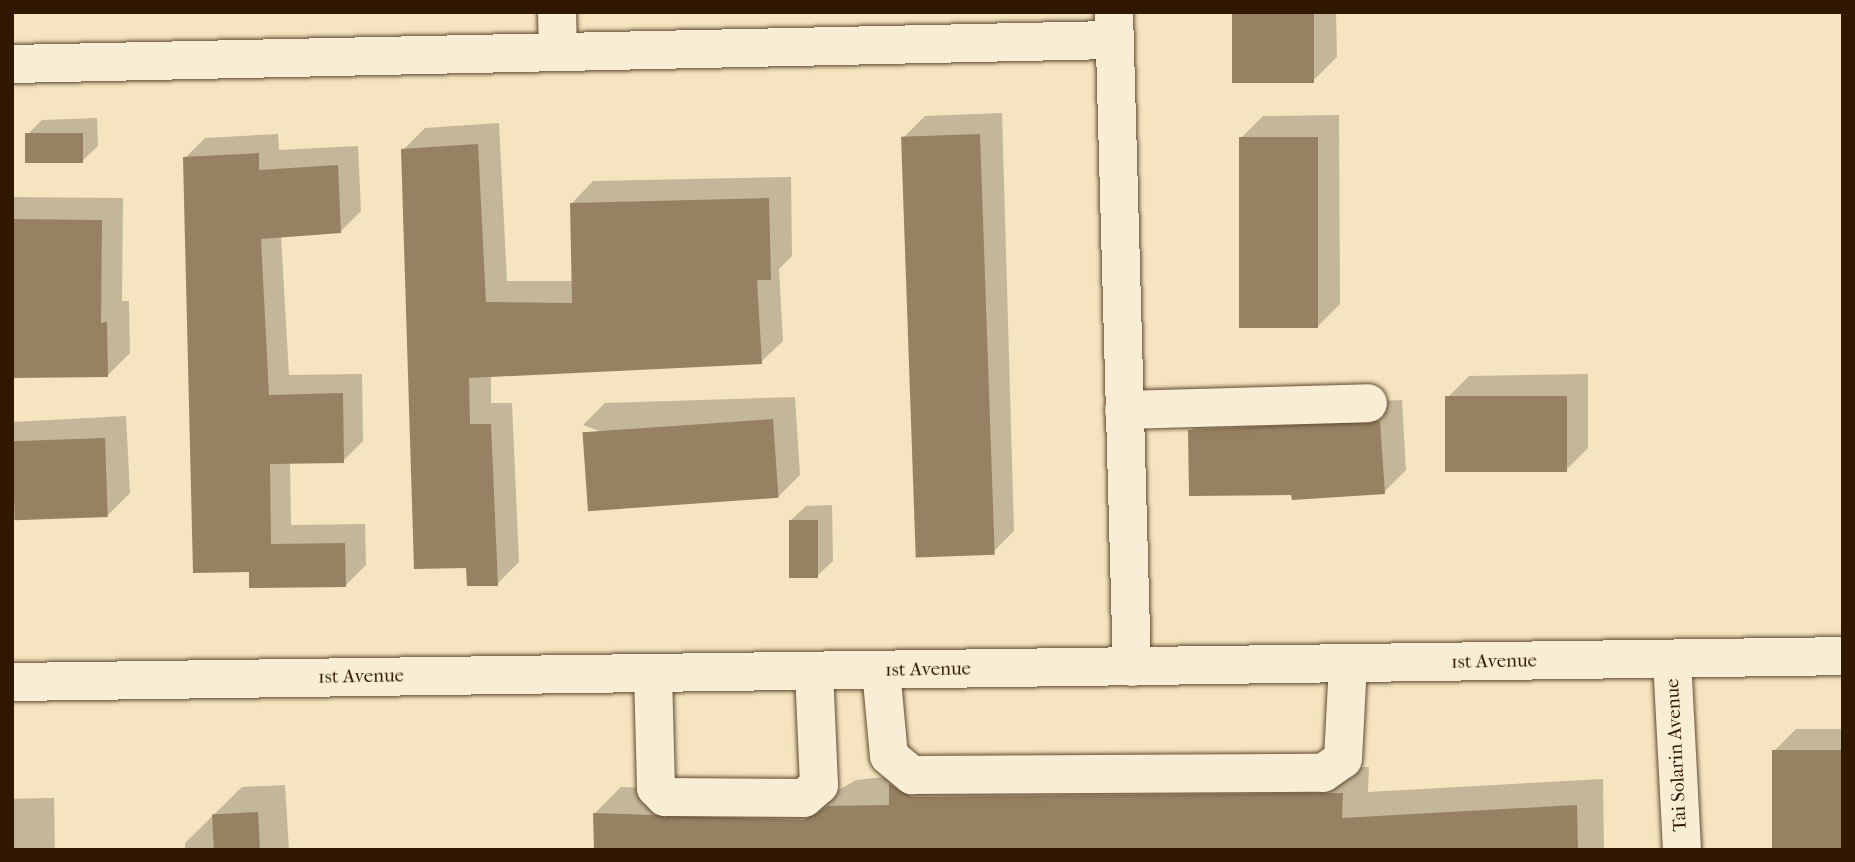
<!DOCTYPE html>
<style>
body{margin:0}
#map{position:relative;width:1855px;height:862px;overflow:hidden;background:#f5e4bf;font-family:"IM FELL French Canon",serif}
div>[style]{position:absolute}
.shadow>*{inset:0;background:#0003;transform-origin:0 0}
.building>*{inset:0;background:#968263;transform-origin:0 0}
.roads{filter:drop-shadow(0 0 2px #614a30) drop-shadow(0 0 2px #614a30)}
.minor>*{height:38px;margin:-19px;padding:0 19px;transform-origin:19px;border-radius:19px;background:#f8edd5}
span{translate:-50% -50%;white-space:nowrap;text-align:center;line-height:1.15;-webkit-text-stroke:5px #f8edd5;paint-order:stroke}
.street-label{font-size:19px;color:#301700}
.frame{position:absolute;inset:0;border:14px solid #301700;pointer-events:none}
</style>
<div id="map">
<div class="shadow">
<i style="clip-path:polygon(1234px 12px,1336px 12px,1337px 57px,1315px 79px)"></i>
<i style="clip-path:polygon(1002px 113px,1014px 531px,992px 553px,903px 138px,925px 116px)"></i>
<i style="clip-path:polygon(1339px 115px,1340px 304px,1318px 326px,1241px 138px,1263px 116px)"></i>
<i style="clip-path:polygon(97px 118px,98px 146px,82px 161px,27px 135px,42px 120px)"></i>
<i style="clip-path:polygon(499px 123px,507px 281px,573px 281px,572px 203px,593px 181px,791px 177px,792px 256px,779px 269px,783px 341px,761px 362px,491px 376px,491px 403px,512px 403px,519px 562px,497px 584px,403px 150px,425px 128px)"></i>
<i style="clip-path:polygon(278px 134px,279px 150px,358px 146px,361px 211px,341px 231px,281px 236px,289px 375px,362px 374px,363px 441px,343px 461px,290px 461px,291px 525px,365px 524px,366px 565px,346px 585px,250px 570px,185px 158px,205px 138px)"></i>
<i style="clip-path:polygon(12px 197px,123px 198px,122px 301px,129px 301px,130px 353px,108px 375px,12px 377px)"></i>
<i style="clip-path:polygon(1588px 374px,1588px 448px,1566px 470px,1447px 398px,1469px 376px)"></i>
<i style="clip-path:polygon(795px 397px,800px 475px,778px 497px,583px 425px,605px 403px)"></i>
<i style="clip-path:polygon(1402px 400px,1406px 470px,1384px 492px,1293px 494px,1190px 431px,1212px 409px)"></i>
<i style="clip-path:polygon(126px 416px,130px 493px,108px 515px,12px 520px,12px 422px)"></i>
<i style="clip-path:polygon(832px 505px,833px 561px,817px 576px,790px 521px,806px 506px)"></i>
<i style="clip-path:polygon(1796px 729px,1843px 729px,1843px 850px,1774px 751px)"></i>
<i style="clip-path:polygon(1369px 767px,1368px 792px,1603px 779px,1604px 850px,595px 850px,594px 814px,621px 787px,832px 794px,856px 780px,939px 771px)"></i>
<i style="clip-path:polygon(285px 785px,289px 850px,185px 850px,185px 843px,242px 787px)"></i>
<i style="left:54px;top:798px;width:52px;height:42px;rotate:89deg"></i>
</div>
<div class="building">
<i style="left:1232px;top:12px;width:82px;height:71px"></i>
<i style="left:83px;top:133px;width:30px;height:58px;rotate:90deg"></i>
<i style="left:980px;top:134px;width:421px;height:79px;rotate:88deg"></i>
<i style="left:1239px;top:137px;width:79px;height:191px"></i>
<i style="clip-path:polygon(478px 144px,486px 302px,572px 303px,570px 203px,769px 198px,771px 280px,757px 280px,762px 364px,469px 378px,470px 424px,491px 424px,498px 586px,467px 586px,466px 568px,414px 569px,401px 149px)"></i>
<i style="clip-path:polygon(259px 153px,259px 170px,338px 165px,341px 233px,261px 239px,269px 395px,343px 393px,344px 463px,270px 464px,271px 544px,345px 543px,346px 587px,249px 588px,249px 572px,193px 573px,183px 157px)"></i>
<i style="clip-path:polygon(12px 219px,102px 220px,101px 323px,107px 322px,108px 377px,12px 378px)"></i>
<i style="left:1567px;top:396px;width:76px;height:122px;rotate:90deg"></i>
<i style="left:773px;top:419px;width:79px;height:191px;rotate:86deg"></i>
<i style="clip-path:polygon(1380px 421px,1385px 494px,1292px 500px,1291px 495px,1189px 496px,1188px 430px)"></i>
<i style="left:105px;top:438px;width:79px;height:93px;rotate:88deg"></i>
<i style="left:789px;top:520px;width:29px;height:58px"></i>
<i style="left:1843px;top:750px;width:100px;height:71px;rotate:90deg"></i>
<i style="clip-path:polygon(889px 784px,912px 797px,1343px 793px,1342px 818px,1577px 805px,1578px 850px,594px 850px,593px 813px,804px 820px,828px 806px,889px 805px)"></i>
<i style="left:258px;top:812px;width:38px;height:46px;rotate:87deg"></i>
</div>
<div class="roads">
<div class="minor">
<i style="left:557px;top:12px;width:40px;rotate:88.6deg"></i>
<i style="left:1114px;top:12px;width:655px;rotate:88.43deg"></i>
<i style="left:12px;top:64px;width:1103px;rotate:-1.25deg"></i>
<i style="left:1124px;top:410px;width:244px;rotate:-1.6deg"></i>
<i style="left:1672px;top:659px;width:191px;rotate:87deg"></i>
<i style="left:881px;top:670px;width:86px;rotate:84.7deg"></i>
<i style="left:889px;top:756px;width:30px;rotate:40deg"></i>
<i style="left:912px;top:775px;width:411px;rotate:-0.3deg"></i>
<i style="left:1323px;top:773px;width:24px;rotate:-35deg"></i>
<i style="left:1343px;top:759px;width:95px;rotate:-87deg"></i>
<i style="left:653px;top:673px;width:115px;rotate:88.5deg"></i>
<i style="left:656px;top:788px;width:13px;rotate:45deg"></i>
<i style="left:665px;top:797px;width:139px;rotate:0.4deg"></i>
<i style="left:804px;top:798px;width:20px;rotate:-41deg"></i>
<i style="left:819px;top:785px;width:114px;rotate:-92.5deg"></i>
<i style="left:12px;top:682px;width:1831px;rotate:-0.81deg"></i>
</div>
</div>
<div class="street-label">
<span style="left:1494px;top:662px;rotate:-1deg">1st Avenue</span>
<span style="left:928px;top:670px;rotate:-1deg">1st Avenue</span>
<span style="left:361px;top:677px;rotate:-1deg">1st Avenue</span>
<span style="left:1677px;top:755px;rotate:-93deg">Tai Solarin Avenue</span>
</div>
<div class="frame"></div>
</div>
